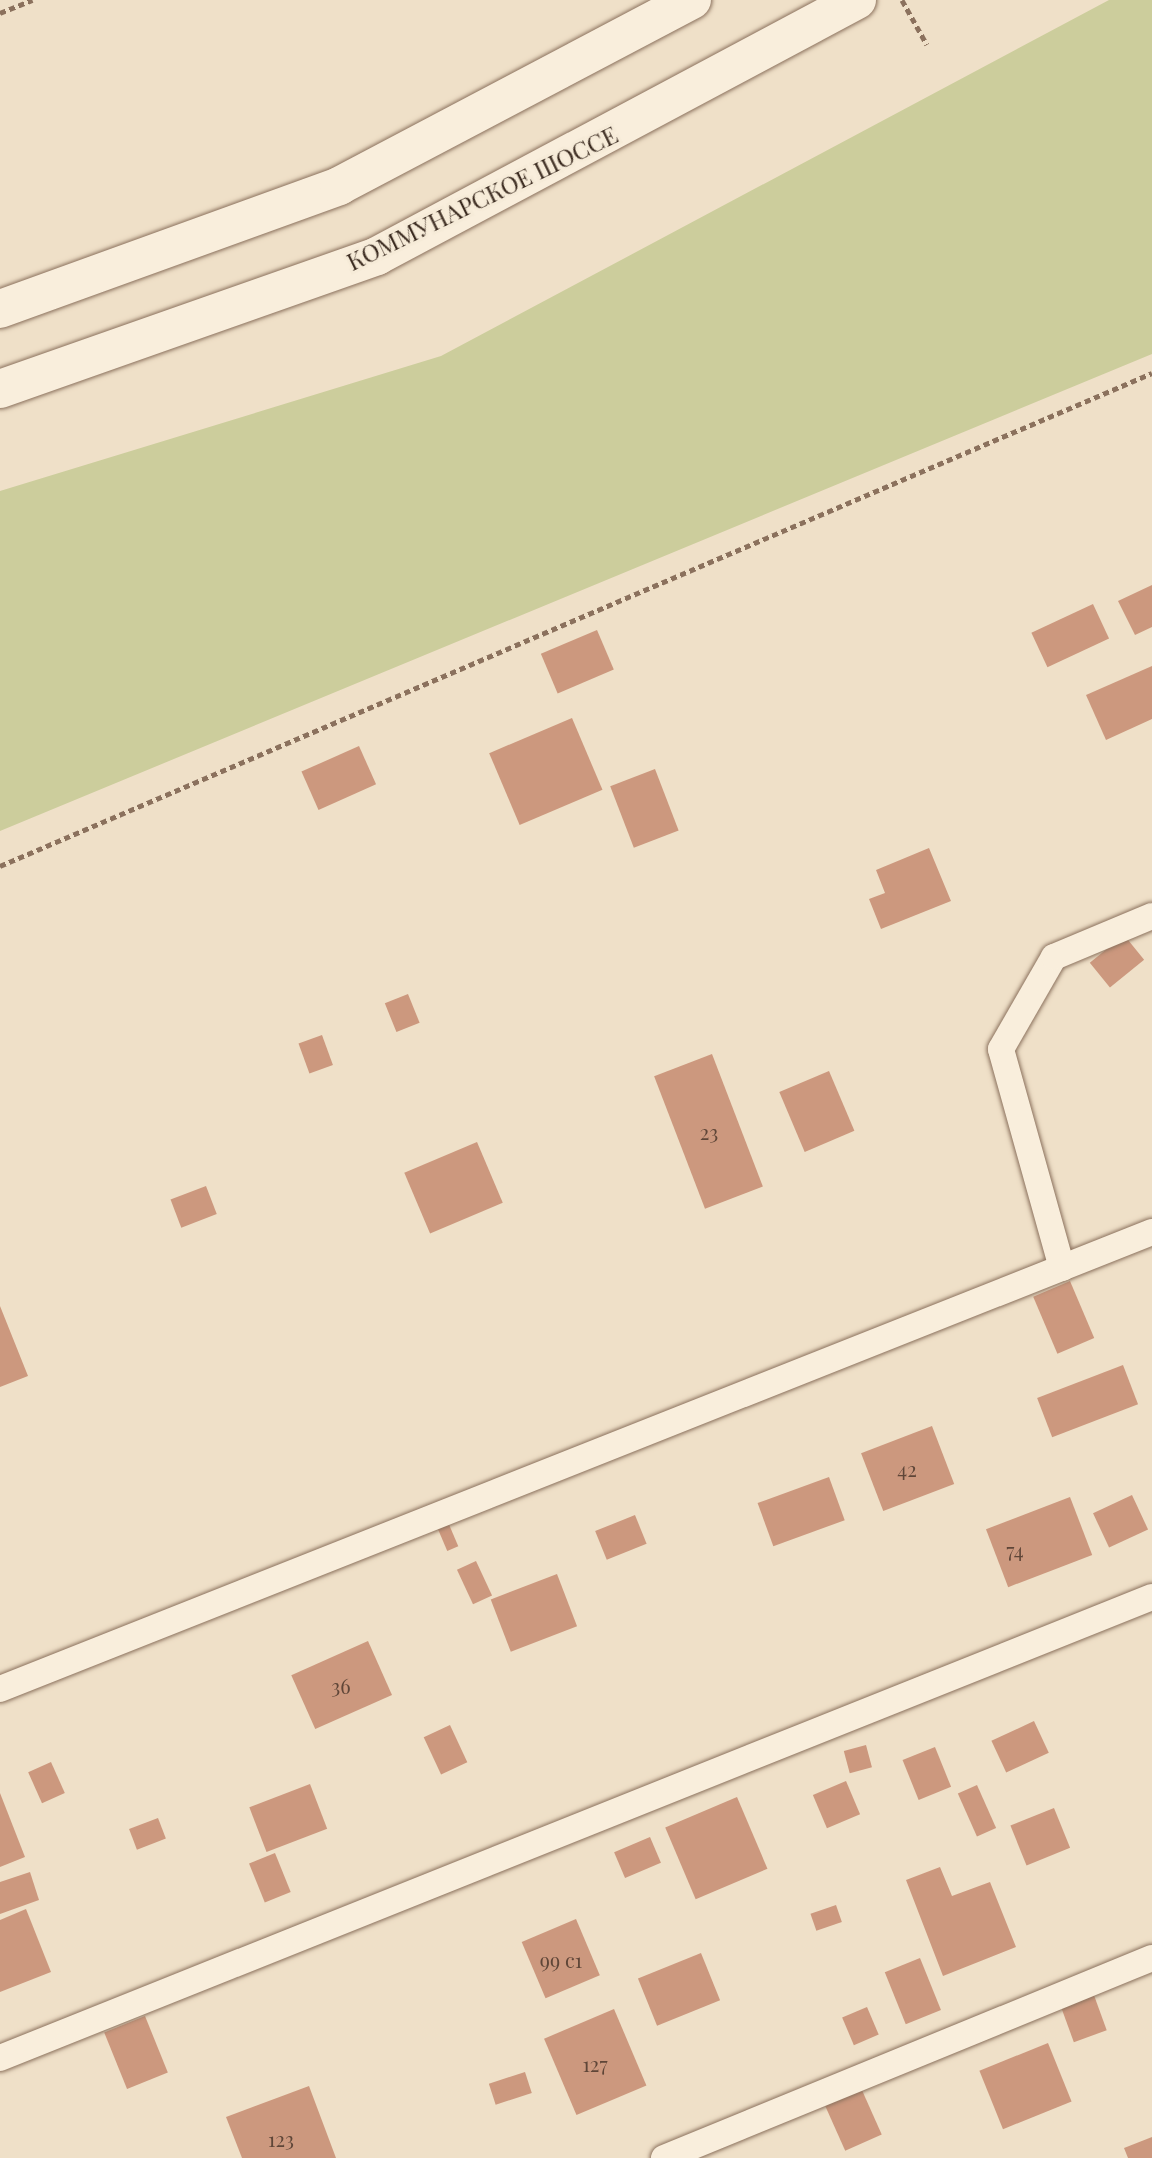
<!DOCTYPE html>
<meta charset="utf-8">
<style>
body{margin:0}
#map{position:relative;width:1152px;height:2158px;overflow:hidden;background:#efe0c8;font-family:"Playfair Display",serif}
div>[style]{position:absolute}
.green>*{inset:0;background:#cccd9c}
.building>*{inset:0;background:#cc987e;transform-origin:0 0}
.path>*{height:5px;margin-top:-2.5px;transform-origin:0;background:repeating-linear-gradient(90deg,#8b715d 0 6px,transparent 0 10px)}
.roads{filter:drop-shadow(0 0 2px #8b715d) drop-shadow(0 0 2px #8b715d)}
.street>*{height:26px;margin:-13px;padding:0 13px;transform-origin:13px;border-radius:13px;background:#f9eedc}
.secondary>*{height:38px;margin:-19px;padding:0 19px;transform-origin:19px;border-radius:19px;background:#f9eedc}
span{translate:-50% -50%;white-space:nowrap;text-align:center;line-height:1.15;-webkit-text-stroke:6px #f6ebd8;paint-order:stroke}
.number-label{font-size:20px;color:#5f4638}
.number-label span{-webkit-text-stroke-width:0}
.street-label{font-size:24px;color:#3b2b20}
</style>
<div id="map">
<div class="green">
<i style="clip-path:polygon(1109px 0,1152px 0,1152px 354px,0 831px,0 491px,441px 356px)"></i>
</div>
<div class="building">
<i style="clip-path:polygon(1152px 585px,1152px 627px,1135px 635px,1118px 601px)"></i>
<i style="left:1093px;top:604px;width:38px;height:68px;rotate:65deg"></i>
<i style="left:597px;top:630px;width:43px;height:61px;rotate:67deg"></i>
<i style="clip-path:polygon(1152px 666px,1152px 719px,1106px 740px,1086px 695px)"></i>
<i style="left:572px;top:718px;width:78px;height:90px;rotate:67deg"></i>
<i style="left:359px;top:746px;width:42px;height:63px;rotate:66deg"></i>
<i style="left:655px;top:769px;width:66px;height:48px;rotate:69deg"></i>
<i style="clip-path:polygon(929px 848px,951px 901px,881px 929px,869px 899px,885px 893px,876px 870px)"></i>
<i style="left:1124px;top:935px;width:32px;height:44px;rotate:51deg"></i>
<i style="left:408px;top:994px;width:31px;height:25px;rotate:68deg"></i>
<i style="left:322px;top:1035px;width:32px;height:25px;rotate:70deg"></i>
<i style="left:712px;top:1054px;width:142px;height:62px;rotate:69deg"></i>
<i style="left:829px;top:1071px;width:65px;height:54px;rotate:67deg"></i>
<i style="left:477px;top:1142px;width:66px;height:79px;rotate:67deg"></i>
<i style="left:206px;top:1186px;width:30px;height:38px;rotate:69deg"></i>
<i style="left:1070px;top:1281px;width:62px;height:40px;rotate:67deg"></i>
<i style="clip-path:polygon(0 1306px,28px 1376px,0 1387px)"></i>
<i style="left:1123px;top:1365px;width:42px;height:92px;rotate:69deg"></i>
<i style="left:932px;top:1426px;width:62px;height:76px;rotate:69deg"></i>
<i style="left:829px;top:1477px;width:46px;height:76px;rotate:70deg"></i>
<i style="left:1132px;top:1495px;width:38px;height:43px;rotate:65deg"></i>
<i style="left:1070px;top:1497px;width:62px;height:90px;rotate:69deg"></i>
<i style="left:445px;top:1515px;width:34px;height:12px;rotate:67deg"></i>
<i style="left:635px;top:1515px;width:31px;height:43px;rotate:68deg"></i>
<i style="left:476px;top:1561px;width:38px;height:21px;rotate:65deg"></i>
<i style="left:557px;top:1574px;width:56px;height:71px;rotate:69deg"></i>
<i style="left:368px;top:1641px;width:59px;height:84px;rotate:66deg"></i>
<i style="left:1034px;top:1721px;width:35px;height:47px;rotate:65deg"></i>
<i style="left:450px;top:1725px;width:41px;height:29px;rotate:65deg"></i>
<i style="left:866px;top:1745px;width:23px;height:23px;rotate:75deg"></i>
<i style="left:935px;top:1747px;width:43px;height:35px;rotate:68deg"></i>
<i style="left:51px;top:1762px;width:34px;height:25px;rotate:66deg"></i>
<i style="left:846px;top:1781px;width:36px;height:36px;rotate:67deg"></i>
<i style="left:310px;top:1784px;width:48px;height:65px;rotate:69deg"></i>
<i style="left:977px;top:1785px;width:47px;height:21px;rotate:66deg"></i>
<i style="clip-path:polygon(0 1793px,25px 1857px,0 1867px)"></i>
<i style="left:737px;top:1797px;width:78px;height:78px;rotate:67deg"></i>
<i style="left:1054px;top:1808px;width:43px;height:47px;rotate:68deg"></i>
<i style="left:158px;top:1818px;width:22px;height:31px;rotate:69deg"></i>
<i style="left:650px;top:1837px;width:28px;height:39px;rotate:67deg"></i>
<i style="left:275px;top:1853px;width:42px;height:28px;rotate:68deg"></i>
<i style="clip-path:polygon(940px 1867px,952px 1896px,990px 1882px,1016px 1947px,943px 1976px,906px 1880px)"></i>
<i style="clip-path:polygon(30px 1872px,39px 1900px,0 1914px,0 1882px)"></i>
<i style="left:836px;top:1905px;width:18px;height:27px;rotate:71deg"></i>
<i style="clip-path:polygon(26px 1909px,51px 1972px,0 1992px,0 1920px)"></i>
<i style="left:576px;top:1919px;width:61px;height:59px;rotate:67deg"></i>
<i style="left:701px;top:1953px;width:51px;height:68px;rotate:68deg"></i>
<i style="left:920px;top:1958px;width:56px;height:38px;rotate:68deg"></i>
<i style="left:1091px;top:1987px;width:46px;height:35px;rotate:70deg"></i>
<i style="left:867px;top:2007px;width:30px;height:27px;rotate:67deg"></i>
<i style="left:614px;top:2009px;width:83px;height:76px;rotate:67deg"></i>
<i style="left:145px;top:2016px;width:61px;height:44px;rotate:68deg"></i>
<i style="left:1048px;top:2043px;width:63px;height:74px;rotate:68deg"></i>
<i style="left:525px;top:2072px;width:22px;height:38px;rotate:72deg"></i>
<i style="clip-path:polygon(309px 2086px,336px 2158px,242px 2158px,226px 2117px)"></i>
<i style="left:861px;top:2088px;width:51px;height:40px;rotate:66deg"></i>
<i style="clip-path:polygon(1152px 2137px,1152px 2158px,1128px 2158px,1124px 2148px)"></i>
</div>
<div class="path">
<i style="left:902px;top:0;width:51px;rotate:60.9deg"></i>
<i style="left:0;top:13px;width:35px;rotate:-22deg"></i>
<i style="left:0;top:866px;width:1253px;rotate:-23.17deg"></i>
</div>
<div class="roads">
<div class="street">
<i style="left:1062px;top:1268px;width:227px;rotate:-105.6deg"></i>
<i style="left:1001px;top:1049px;width:106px;rotate:-60.1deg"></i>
<i style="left:1054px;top:957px;width:106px;rotate:-22.7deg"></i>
<i style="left:0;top:1689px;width:1239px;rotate:-21.64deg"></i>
<i style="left:0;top:2058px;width:1241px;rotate:-21.81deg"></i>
<i style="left:664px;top:2158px;width:527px;rotate:-22.29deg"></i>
</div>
<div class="secondary">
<i style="left:0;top:309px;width:361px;rotate:-19.9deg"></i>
<i style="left:339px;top:186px;width:399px;rotate:-27.8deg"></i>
<i style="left:0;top:389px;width:400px;rotate:-19.4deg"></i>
<i style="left:377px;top:256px;width:544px;rotate:-28.07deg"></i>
</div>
</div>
<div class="number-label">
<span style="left:709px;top:1131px">23</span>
<span style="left:907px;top:1468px">42</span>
<span style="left:1015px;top:1549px">74</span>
<span style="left:341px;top:1685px">36</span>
<span style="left:561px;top:1959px">99 с1</span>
<span style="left:595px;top:2063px">127</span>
<span style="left:281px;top:2138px">123</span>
</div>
<div class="street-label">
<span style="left:482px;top:198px;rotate:-26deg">КОММУНАРСКОЕ ШОССЕ</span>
</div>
</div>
